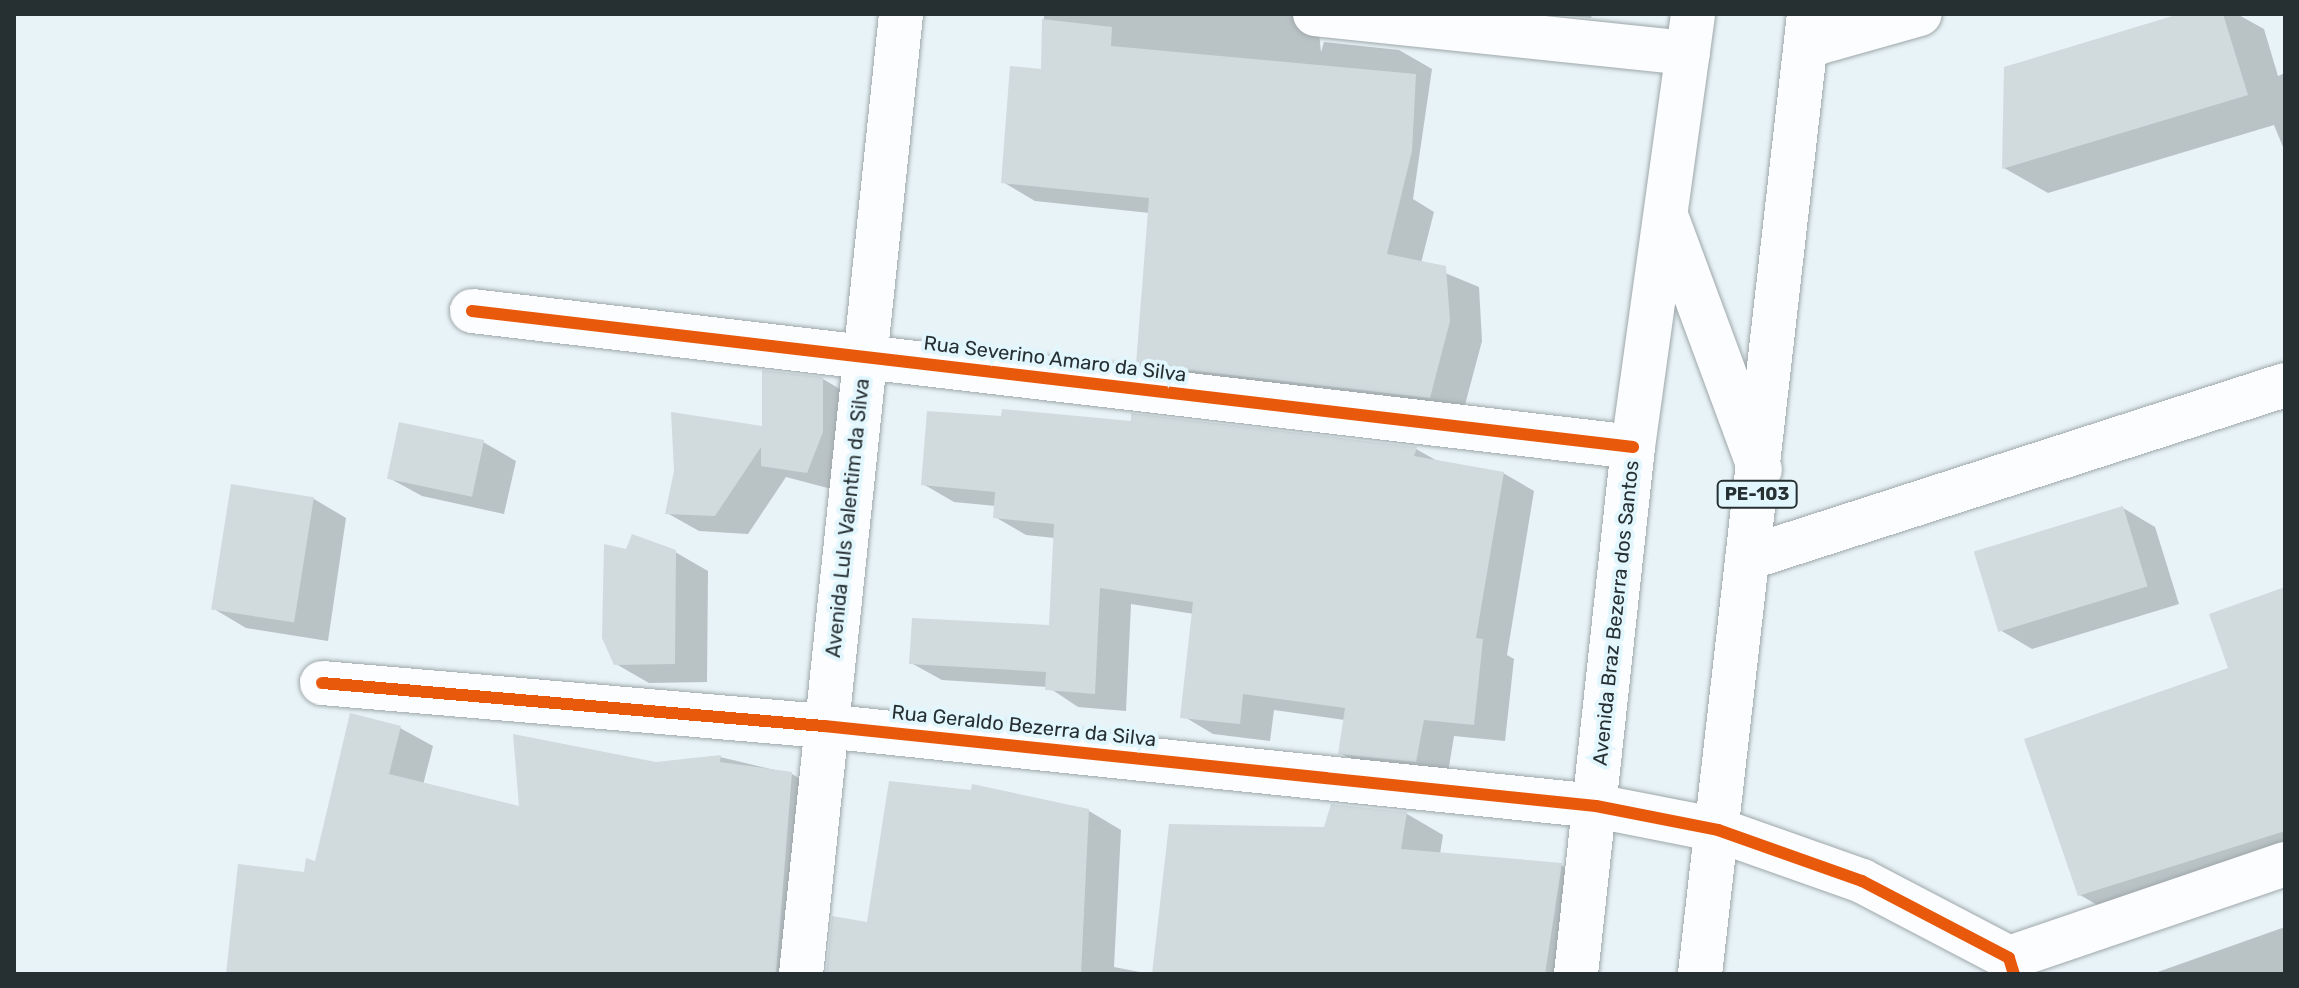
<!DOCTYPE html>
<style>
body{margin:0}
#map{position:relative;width:2299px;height:988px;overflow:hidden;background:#e8f3f7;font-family:Rubik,sans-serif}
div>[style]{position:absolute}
.shadow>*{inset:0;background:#0003}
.building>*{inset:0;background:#d1dbde;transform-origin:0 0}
.roads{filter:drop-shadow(0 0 2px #9ea7aa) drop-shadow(0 0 2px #9ea7aa)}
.minor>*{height:44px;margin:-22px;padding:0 22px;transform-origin:22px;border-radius:22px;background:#fcfdfe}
.major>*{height:44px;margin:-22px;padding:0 22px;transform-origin:22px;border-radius:22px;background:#fcfdfe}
.cycleway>*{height:12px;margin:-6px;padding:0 6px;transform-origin:6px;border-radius:6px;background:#e8590c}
span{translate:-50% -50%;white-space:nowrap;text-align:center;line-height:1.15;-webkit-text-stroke:8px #e2f6fd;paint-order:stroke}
.shield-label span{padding:2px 6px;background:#e2f6fd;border:2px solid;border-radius:6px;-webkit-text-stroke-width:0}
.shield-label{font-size:18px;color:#263033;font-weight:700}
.street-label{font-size:20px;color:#263033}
.frame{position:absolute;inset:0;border:16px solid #263033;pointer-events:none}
</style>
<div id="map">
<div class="shadow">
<i style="clip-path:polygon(1044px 14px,1317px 14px,1321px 52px,1324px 42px,1399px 50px,1432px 69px,1413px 199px,1434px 212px,1421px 263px,1479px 287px,1482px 341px,1462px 416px,1170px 381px,1138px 362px,1150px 213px,1035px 201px,1003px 182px,1042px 71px)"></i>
<i style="clip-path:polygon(1544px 14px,1592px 14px,1591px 18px)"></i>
<i style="clip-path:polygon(2186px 14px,2237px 14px,2264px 29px,2278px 76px,2285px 73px,2285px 152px,2274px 125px,2048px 193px,2004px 168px)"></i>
<i style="clip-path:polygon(823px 379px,855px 398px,839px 491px,786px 477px,748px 534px,699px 531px,667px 513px)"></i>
<i style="clip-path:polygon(483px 442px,516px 461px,504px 514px,422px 496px,389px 478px)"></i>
<i style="clip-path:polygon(1416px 449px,1441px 463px,1503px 473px,1534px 491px,1507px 655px,1514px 659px,1505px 741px,1454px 736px,1447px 779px,1371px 771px,1340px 753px,1345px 720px,1274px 710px,1270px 741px,1213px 734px,1183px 716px,1194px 614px,1131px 604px,1126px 711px,1078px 707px,1048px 687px,942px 680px,911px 663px,1051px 627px,1055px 538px,1026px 535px,995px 517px,996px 506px,954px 502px,923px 484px)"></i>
<i style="clip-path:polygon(233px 486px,314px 499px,346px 518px,328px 641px,246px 628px,214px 609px)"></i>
<i style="clip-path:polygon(2123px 508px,2155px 527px,2179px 604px,2032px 649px,2000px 630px)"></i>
<i style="clip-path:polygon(627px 551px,675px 552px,708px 571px,707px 682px,649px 683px,616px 664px)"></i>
<i style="clip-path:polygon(2285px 589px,2285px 875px,2130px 924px,2080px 895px)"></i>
<i style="clip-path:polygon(400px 728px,433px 746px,423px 785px,521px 808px,656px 764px,720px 757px,792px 774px,824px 793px,810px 974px,244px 974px)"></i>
<i style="clip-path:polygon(1089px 811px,1121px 830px,1114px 967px,1150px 974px,826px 974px,834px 919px,869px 924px)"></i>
<i style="clip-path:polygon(1407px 814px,1443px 835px,1440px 854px,1561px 865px,1598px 887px,1585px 974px,1280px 974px,1325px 829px)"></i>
<i style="clip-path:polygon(2285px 927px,2285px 974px,2152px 974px)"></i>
</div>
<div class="building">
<i style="clip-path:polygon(2179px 14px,2223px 14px,2248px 95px,2002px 169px,2004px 67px)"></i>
<i style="clip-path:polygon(1042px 19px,1112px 27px,1111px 46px,1416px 74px,1412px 151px,1387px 254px,1446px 266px,1450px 321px,1430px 398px,1136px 364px,1149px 198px,1001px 183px,1010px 66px,1041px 69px)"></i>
<i style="clip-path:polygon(762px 370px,823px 377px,823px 432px,807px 473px,761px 466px,761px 447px,715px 516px,665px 514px,674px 471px,671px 412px,762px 426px)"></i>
<i style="clip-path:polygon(1002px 409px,1131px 421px,1131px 413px,1417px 447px,1414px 456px,1504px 472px,1476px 638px,1483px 639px,1474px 725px,1424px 720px,1416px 762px,1338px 754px,1345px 708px,1243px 694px,1240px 724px,1180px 718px,1193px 602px,1100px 588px,1095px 694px,1045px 690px,1046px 672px,909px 664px,912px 618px,1049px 625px,1054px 524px,993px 518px,995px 492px,921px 485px,927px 411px,1001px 416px)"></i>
<i style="left:399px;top:422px;width:87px;height:58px;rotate:12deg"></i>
<i style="left:231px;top:484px;width:84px;height:127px;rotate:9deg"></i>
<i style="left:2123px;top:506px;width:84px;height:156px;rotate:73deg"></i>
<i style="clip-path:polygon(632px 534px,676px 550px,675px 664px,614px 665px,602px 638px,604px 544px,626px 549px)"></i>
<i style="clip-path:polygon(2285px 587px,2285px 831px,2078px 896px,2024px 739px,2228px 668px,2209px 614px)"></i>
<i style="clip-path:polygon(350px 713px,401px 726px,389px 774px,519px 806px,513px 734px,656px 762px,721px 755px,720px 762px,792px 772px,776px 974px,226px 974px,238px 864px,304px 872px,306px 858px,315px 861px)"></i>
<i style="clip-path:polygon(889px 781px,971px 790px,972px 784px,1089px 809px,1081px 974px,826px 974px,832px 916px,867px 922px)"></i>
<i style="clip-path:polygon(1331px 804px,1407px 812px,1401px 849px,1562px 863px,1545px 974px,1152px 974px,1169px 824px,1324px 827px)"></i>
</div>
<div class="roads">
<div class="minor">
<i style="left:1315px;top:14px;width:375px;rotate:6deg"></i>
<i style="left:1806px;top:46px;width:118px;rotate:-15.7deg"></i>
<i style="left:1668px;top:221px;width:265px;rotate:69.7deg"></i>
<i style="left:472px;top:311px;width:1169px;rotate:6.68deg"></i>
<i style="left:1748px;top:558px;width:564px;rotate:-17.86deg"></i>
<i style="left:322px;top:683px;width:504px;rotate:4.9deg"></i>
<i style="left:824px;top:726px;width:776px;rotate:5.92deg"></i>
<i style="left:1596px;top:806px;width:124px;rotate:11.1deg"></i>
<i style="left:1718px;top:830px;width:153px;rotate:19.5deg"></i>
<i style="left:1862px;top:881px;width:166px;rotate:27.6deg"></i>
<i style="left:2009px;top:958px;width:17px;rotate:73deg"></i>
<i style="left:2009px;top:958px;width:292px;rotate:-18.8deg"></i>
<i style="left:801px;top:974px;width:965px;rotate:-84.05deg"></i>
<i style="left:1576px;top:974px;width:530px;rotate:-83.83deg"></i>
<i style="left:1633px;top:447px;width:437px;rotate:-82.1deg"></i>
</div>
<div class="major">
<i style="left:1700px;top:974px;width:966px;rotate:-83.52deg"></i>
</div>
</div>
<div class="cycleway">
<i style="left:472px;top:311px;width:1169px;rotate:6.68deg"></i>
<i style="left:322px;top:683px;width:504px;rotate:4.9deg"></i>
<i style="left:824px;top:726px;width:776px;rotate:5.92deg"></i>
<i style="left:1596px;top:806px;width:124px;rotate:11.1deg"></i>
<i style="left:1718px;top:830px;width:153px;rotate:19.5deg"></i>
<i style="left:1862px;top:881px;width:166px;rotate:27.6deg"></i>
<i style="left:2009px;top:958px;width:17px;rotate:73deg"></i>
</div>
<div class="shield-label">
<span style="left:1757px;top:494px">PE-103</span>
</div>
<div class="street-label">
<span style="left:1055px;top:359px;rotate:7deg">Rua Severino Amaro da Silva</span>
<span style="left:848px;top:518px;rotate:-84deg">Avenida LuIs Valentim da Silva</span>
<span style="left:1616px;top:613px;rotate:-84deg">Avenida Braz Bezerra dos Santos</span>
<span style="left:1024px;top:726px;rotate:6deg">Rua Geraldo Bezerra da Silva</span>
</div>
<div class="frame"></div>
</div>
